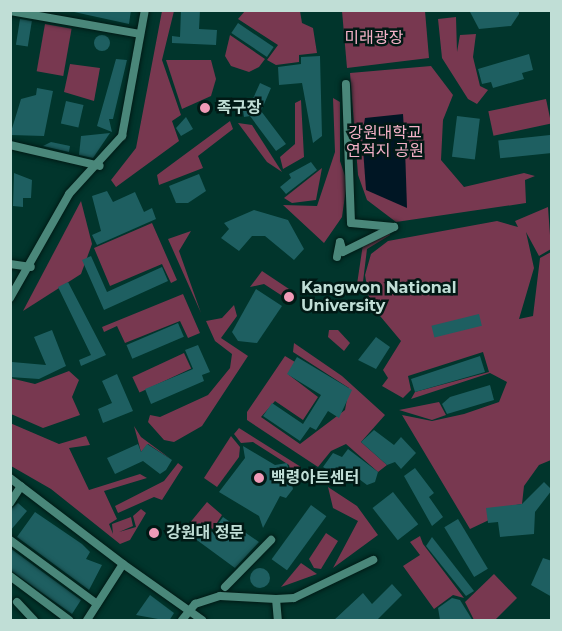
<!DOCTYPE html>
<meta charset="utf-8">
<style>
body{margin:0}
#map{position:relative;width:562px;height:631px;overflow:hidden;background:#01352c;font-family:Montserrat,"Noto Sans KR",sans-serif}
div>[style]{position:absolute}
.green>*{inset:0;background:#783850;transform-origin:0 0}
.water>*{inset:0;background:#001624}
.building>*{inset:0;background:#1e5f61;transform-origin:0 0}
.round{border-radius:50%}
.roads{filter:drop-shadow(0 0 2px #001a15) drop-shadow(0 0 2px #001a15)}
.minor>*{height:8px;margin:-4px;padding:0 4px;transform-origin:4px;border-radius:4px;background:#4a877a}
.dots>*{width:16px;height:16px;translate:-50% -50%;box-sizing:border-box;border:3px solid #011915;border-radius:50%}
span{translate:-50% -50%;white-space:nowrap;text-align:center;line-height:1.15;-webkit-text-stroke:5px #011915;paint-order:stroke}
.park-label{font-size:16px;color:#f4b1c7}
.poi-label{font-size:16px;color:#c0ded6;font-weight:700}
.left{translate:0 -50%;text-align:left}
.frame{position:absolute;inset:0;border:12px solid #c0ded6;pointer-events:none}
</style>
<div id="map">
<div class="green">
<i style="clip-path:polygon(162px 11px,174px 11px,162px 60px,181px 115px,172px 121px,179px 141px,116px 187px,111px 180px,136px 148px)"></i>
<i style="clip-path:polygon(245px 11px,300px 11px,302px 23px,313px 28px,317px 53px,299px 55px,299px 62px,276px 65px,267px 60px,278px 45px,238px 19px)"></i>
<i style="clip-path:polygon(342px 11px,425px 11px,429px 58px,347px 68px)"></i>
<i style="clip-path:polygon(456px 17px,457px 52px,460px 35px,476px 34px,473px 57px,480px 86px,488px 90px,477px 104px,468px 99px,442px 58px,438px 19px)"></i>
<i style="left:45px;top:24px;width:27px;height:48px;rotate:10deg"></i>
<i style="clip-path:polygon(230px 35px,265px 59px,259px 67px,249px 72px,231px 66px,225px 56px)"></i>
<i style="clip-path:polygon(166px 60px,211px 60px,216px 79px,211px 96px,182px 109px)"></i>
<i style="clip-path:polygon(70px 64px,100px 68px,94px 101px,64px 92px)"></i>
<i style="clip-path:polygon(431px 66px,453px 95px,443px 120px,441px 160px,464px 187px,524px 173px,535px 176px,525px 180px,526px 203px,396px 222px,367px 200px,358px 175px,350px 73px)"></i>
<i style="clip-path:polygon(333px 98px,340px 102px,340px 161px,347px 182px,342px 217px,324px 243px,283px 205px,317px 206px,335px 152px)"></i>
<i style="left:546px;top:99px;width:25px;height:59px;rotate:78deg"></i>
<i style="clip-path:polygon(301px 100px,304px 157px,283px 169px,280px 157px,295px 144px,295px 103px)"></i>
<i style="clip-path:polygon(230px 121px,233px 129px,198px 156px,203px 168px,159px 185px,157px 175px)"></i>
<i style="clip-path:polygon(238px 123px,252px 125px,282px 172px,267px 162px)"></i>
<i style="clip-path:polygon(322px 168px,316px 200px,292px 203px,284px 198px)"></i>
<i style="clip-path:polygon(81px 201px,92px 244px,81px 274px,23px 311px)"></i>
<i style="clip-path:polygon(548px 207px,551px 249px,539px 256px,526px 232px,534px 268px,519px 319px,533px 316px,540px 258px,551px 252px,551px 460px,539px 465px,524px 486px,522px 504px,497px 508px,489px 520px,470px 529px,402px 415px,432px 421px,464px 414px,499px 402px,507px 382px,490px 373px,411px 399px,415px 392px,489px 372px,483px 352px,408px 376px,411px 390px,403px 398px,382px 386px,388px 378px,383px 370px,401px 341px,370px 304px,365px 275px,371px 254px,388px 241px,497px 221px,518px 227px,515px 221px)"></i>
<i style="clip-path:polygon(152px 223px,177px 280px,171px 283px,162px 264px,110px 286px,94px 248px)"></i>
<i style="clip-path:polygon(191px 231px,179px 251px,201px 313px,168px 239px)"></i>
<i style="clip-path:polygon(389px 231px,390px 235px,367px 249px,362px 290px,356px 291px,363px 244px)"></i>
<i style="clip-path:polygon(262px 271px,292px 291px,287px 299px,264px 284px,250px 287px)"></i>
<i style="clip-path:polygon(183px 294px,200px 333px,188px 338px,180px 321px,125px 343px,117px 326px,104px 332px,102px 327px)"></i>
<i style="clip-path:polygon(234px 305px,237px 316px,221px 338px,248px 356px,202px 426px,174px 442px,164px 440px,148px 422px,150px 415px,160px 417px,208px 395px,230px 368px,232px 354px,215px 341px,206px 321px,222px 318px)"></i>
<i style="clip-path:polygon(329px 330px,338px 330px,350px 343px,344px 351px,328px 337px)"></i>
<i style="clip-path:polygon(294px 343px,342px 376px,385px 415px,361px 442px,387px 465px,378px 472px,346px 444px,331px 451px,318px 467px,247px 420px,247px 412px,285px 356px,295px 362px,289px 375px,318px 397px,303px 420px,275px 401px,261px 417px,300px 444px,345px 410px,349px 388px,293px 352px)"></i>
<i style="left:184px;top:353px;width:17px;height:57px;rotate:65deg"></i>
<i style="clip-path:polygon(69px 371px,79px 380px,72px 397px,80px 415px,43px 428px,11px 414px,10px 378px,35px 384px)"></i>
<i style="clip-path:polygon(439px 402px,446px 415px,432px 420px,399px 410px)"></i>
<i style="clip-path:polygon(10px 423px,59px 444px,86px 436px,90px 445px,69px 448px,89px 490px,140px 474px,147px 478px,104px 491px,117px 519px,109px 524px,113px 534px,112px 524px,131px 517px,133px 526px,119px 532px,136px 527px,133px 516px,141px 509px,146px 513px,130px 540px,120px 544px,51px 489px,11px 466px)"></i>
<i style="clip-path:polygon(134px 426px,141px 437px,172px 460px,148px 444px,141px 452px)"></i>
<i style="clip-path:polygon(239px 428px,301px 467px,294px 486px,289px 465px,253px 442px,241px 443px,234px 434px)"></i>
<i style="clip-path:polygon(231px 436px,240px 447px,239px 457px,217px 487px,204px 478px)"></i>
<i style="clip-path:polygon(178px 463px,183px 467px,162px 500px,154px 497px,118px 513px,115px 506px,164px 481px)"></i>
<i style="clip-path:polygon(328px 487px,357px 506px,378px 535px,333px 568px,358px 521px,333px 508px)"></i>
<i style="clip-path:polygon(207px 502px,222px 515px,213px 529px,199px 523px,190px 535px,184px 530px)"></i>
<i style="clip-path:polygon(326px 533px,338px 541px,321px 569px,314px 568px,309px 559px)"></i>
<i style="clip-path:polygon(420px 536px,423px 544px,464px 598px,453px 595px,434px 609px,403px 566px,420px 555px,410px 542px)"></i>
<i style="clip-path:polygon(301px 563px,317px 574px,281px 587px)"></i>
<i style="clip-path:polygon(494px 574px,517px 598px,495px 620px,474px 620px,465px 602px)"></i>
</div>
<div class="water">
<i style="clip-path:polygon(403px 114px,405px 148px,407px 208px,366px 190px,362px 135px,365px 118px)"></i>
</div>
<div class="building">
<i style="clip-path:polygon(65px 10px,131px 10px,129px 24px)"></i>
<i style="clip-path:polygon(181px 10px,200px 10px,199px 29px,217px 30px,216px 45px,172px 43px,172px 36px,180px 37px)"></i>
<i style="clip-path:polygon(469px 10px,519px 10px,519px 14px,511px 26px,479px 29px)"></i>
<i style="left:20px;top:19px;width:12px;height:26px;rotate:9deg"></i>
<i style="left:238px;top:23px;width:43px;height:12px;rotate:34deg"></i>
<i class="round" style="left:94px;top:35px;width:16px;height:16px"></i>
<i style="clip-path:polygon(529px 54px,533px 70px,522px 73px,524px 79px,493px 88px,491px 82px,482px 84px,478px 69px)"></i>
<i style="clip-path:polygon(320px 56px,322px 136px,313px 143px,302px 83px,279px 85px,278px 67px,301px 64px,301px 57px)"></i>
<i style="clip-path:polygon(116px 59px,127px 60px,113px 119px,109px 119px,112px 132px,97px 126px)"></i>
<i style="clip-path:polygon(260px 83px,271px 88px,261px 111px,286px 144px,276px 151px,250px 116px,244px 117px,242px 104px,251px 103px)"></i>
<i style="clip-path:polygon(37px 88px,53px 91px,44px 136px,10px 135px,21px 99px,36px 95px)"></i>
<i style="left:66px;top:101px;width:18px;height:23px;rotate:13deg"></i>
<i style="left:457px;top:116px;width:23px;height:41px;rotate:7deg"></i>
<i style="clip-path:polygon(186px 117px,193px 129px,181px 136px,176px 128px)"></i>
<i style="clip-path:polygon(110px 133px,93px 158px,79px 155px,81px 136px)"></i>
<i style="left:550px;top:135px;width:18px;height:52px;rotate:84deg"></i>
<i style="clip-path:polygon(51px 142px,70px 146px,69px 152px,43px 146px)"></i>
<i style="clip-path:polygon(311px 162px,317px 170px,286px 194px,280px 187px,291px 178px,289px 174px)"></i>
<i style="clip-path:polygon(14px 173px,32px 180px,31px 198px,23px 198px,23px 207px,13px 206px)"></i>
<i style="clip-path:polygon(199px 174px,206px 191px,188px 203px,176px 203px,169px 186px)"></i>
<i style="clip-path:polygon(107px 191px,113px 202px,135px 192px,144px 212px,152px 208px,156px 219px,97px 245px,92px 235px,101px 231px,92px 196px)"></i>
<i style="clip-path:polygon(254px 210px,288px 220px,304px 249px,294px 260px,265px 236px,252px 236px,239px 251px,221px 238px,229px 229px,224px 223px)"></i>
<i style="clip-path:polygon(91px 256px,107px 292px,162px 267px,168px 281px,104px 310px,82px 260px)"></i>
<i style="clip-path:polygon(68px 282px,106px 355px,81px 366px,79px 360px,91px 355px,58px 287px)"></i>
<i style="clip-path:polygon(256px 289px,282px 306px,257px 343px,238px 341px,232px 332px)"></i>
<i style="left:479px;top:314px;width:12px;height:49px;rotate:76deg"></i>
<i style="left:178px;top:323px;width:15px;height:56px;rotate:67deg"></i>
<i style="clip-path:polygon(52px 330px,66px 366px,39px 379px,10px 377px,12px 362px,46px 365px,34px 337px)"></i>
<i style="clip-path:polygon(376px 337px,390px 347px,376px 369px,358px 360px)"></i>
<i style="clip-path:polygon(198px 345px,210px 372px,202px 375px,204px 381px,151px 404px,145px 389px,193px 369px,185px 350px)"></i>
<i style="clip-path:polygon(480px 356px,485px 372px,415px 392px,411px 379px)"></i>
<i style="clip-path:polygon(297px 357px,352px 390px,339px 418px,328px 411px,316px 430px,310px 427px,300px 441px,263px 416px,272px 403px,303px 424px,321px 395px,287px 374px)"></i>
<i style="clip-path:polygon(117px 374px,133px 411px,103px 423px,98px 409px,112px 403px,102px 381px)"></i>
<i style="clip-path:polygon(490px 385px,494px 400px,447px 414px,442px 404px,450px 397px)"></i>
<i style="clip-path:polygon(374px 430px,394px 445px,401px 437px,416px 453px,401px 469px,395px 462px,387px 465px,361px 442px)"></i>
<i style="clip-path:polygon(138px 444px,141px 452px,147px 444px,172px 460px,166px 470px,160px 474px,143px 461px,115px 474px,107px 458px)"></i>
<i style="clip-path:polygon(243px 446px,275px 465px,287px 463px,293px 489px,286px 498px,280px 496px,263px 528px,259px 516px,219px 492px,245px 458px)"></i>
<i style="clip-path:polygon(348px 449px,378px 472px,375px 482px,367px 485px,351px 473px,344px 481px,323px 467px,333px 453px,342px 457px)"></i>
<i style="clip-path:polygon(415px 468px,434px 493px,429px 497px,443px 517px,432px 526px,404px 476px)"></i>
<i style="clip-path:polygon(544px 482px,552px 490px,535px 512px,534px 534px,500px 537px,498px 522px,488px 523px,486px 508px,522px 504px)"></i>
<i style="left:393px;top:492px;width:41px;height:26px;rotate:52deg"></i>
<i style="clip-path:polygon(18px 503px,27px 511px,10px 531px,10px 509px)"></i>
<i style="left:311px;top:505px;width:19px;height:67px;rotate:36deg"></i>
<i style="clip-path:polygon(35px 512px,82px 544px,90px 552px,86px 559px,102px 565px,89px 590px,17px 537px)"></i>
<i style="clip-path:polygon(223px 517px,259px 542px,235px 568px,190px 535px,199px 523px,212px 532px)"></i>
<i style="left:458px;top:519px;width:58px;height:16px;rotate:59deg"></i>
<i style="clip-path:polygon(432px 537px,474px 591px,466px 596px,426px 546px)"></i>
<i style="clip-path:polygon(10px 548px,81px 600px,72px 614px,10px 570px)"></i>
<i style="clip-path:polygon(543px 558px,552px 561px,552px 597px,531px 585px)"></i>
<i class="round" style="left:250px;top:568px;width:20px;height:20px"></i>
<i style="clip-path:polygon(392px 584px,402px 595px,376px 621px,333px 621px,363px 593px,372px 604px)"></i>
<i style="clip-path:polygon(150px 595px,174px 613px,169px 621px,136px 615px)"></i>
<i style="clip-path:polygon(452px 598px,460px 600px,473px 621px,440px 620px,438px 608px)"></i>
</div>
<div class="roads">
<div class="minor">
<i style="left:10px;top:11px;width:132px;rotate:10deg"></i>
<i style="left:10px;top:145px;width:92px;rotate:13.1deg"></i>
<i style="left:337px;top:257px;width:15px;rotate:-79deg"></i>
<i style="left:340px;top:242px;width:10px;rotate:73deg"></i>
<i style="left:343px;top:252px;width:57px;rotate:-26.1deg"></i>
<i style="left:394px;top:227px;width:43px;rotate:-174.7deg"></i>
<i style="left:351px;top:223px;width:139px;rotate:-92.1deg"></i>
<i style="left:10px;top:264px;width:21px;rotate:8deg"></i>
<i style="left:10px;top:298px;width:120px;rotate:-60.4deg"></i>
<i style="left:69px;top:194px;width:79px;rotate:-47.6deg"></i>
<i style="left:122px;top:136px;width:128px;rotate:-79.7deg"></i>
<i style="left:10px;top:478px;width:142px;rotate:37.3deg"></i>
<i style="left:123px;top:564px;width:67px;rotate:122.7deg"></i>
<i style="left:10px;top:503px;width:20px;rotate:-57deg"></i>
<i style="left:10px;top:540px;width:108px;rotate:36.3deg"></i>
<i style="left:123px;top:564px;width:97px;rotate:35.3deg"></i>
<i style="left:10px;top:576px;width:74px;rotate:36.7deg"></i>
<i style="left:225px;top:587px;width:66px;rotate:-45.6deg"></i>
<i style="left:276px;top:599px;width:18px;rotate:-3deg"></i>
<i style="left:294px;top:598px;width:88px;rotate:-25.7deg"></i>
<i style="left:17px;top:602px;width:25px;rotate:47deg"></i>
<i style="left:182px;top:620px;width:21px;rotate:-51deg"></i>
<i style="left:195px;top:604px;width:26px;rotate:-18deg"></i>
<i style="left:220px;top:596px;width:56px;rotate:3.1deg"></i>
<i style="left:276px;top:599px;width:21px;rotate:85deg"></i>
</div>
</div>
<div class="dots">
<i style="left:205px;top:108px;background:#f09ab7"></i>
<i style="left:289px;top:297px;background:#f09ab7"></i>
<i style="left:259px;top:478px;background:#f09ab7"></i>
<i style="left:154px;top:533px;background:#f09ab7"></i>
</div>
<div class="park-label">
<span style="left:374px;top:38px">미래광장</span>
<span style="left:385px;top:142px">강원대학교<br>연적지 공원</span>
</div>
<div class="poi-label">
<span class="left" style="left:217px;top:108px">족구장</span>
<span class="left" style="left:301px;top:297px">Kangwon National<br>University</span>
<span class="left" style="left:271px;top:478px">백령아트센터</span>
<span class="left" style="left:166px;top:533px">강원대 정문</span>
</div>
<div class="frame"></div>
</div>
